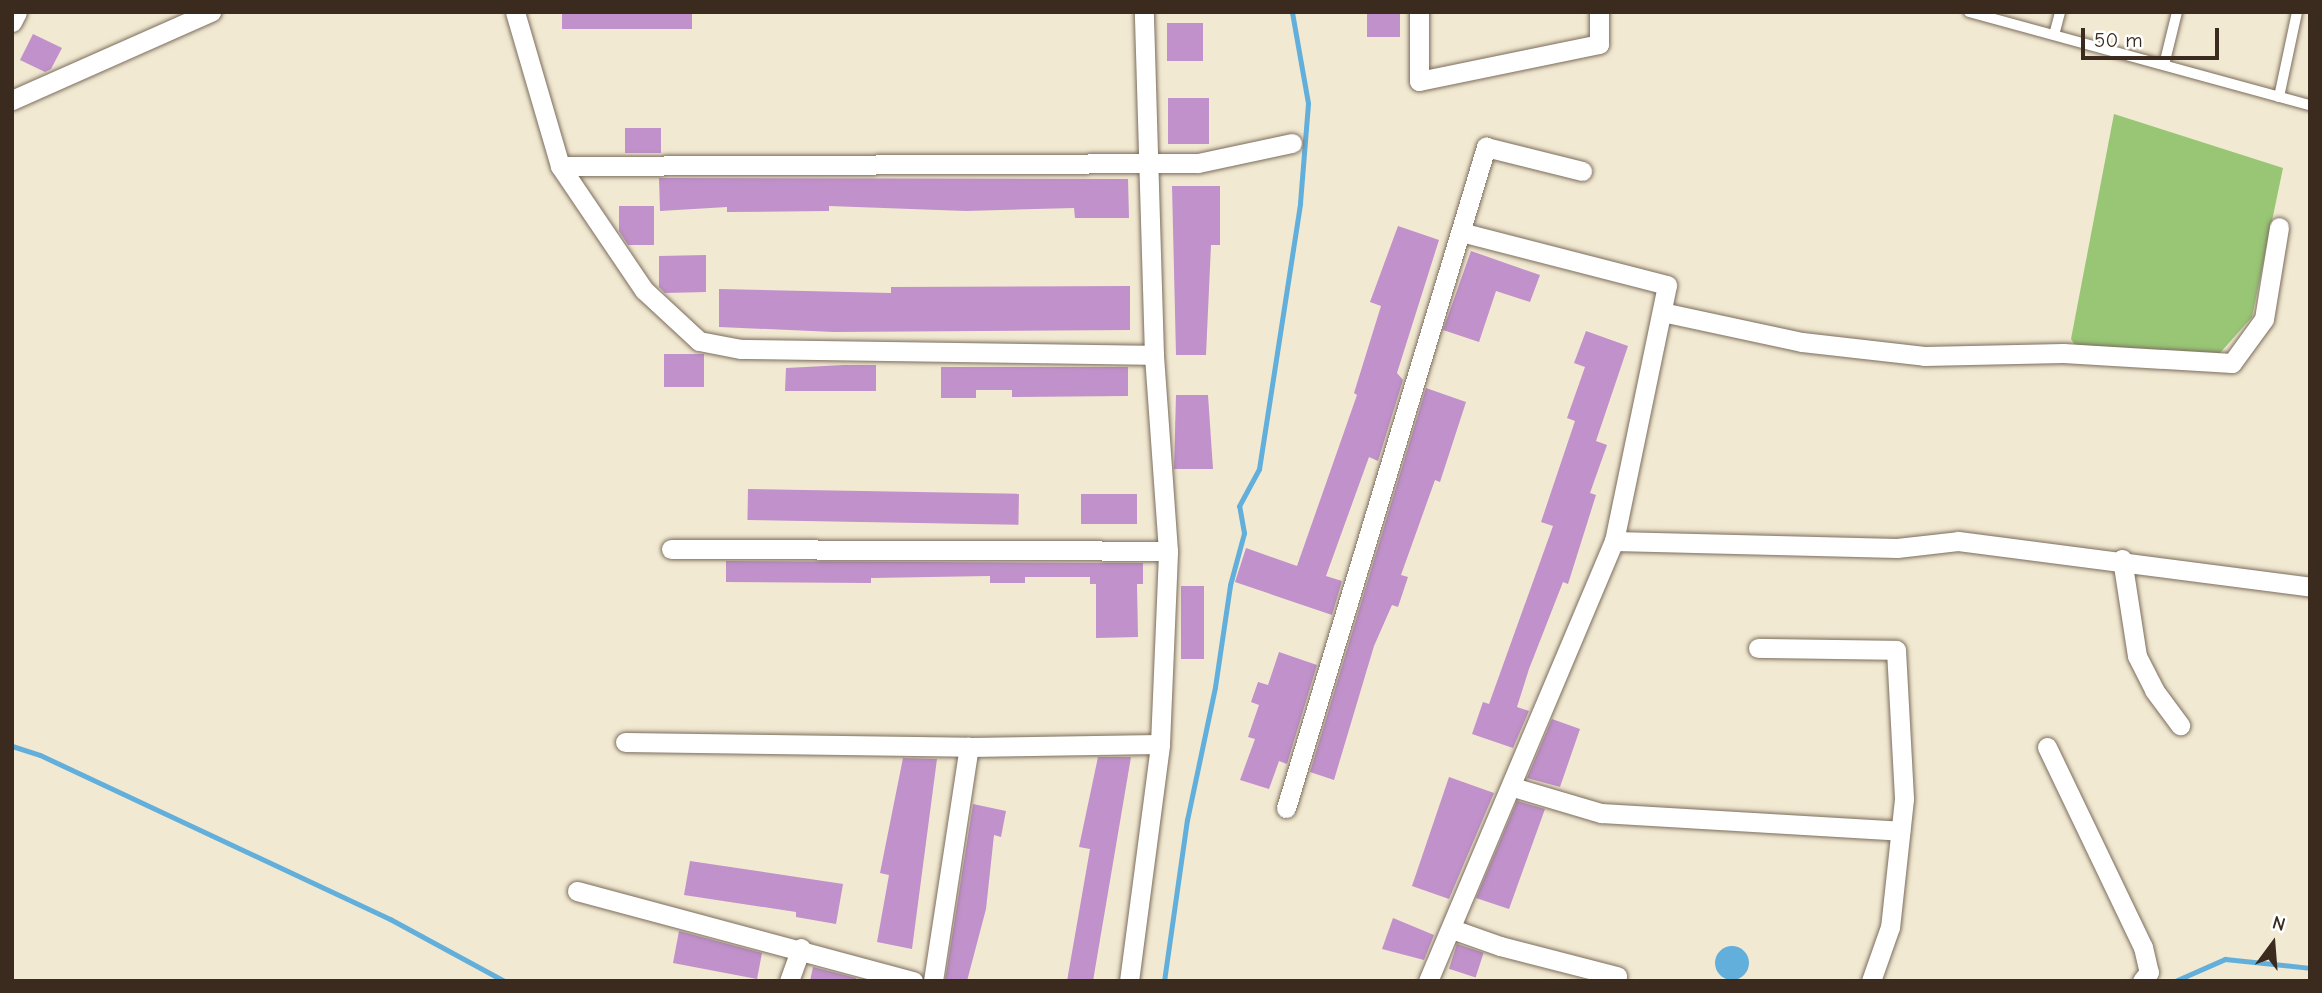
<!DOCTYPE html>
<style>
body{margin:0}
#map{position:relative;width:2322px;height:993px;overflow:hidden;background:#f2e9d2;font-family:"Comic Neue",sans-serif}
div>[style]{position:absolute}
.green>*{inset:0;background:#98c675}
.water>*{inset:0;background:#62afdb}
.round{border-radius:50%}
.stream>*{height:5px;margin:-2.5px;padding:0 2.5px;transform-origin:2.5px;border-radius:2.5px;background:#62afdb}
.building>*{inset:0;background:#c091ca;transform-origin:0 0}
.roads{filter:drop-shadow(0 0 2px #7b6d5d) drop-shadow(0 0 2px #7b6d5d)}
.service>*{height:10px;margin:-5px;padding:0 5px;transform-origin:5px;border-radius:5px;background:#fff}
.minor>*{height:19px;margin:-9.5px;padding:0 9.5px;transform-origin:9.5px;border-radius:9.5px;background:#fff}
span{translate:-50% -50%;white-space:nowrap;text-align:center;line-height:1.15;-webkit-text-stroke:5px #fff;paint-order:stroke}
.frame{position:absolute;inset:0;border:14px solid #3b2a1e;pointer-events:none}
.north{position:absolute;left:2238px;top:909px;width:70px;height:70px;-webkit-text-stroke:5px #fff;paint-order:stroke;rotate:16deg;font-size:19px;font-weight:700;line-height:28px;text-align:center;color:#3b2a1e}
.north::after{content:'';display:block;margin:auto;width:24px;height:32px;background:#3b2a1e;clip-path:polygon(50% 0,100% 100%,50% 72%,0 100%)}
.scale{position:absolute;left:2081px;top:28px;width:138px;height:32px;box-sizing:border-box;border:4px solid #3b2a1e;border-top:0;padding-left:9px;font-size:21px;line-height:24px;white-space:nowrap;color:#3b2a1e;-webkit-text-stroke:5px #fff;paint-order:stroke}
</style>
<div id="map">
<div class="green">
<i style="clip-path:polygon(2114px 114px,2283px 168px,2252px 317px,2220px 353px,2075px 345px,2071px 339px)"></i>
</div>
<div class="water">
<i class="round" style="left:1715px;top:946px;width:34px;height:34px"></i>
</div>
<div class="stream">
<i style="left:12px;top:746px;width:29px;rotate:18deg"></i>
<i style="left:40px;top:755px;width:387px;rotate:25.1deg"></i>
<i style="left:390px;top:919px;width:130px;rotate:28.5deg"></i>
<i style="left:1164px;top:981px;width:163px;rotate:-81.9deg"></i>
<i style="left:1187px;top:820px;width:136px;rotate:-78.1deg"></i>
<i style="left:1215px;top:687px;width:103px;rotate:-81.6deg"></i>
<i style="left:1230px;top:585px;width:54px;rotate:-74.9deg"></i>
<i style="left:1244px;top:533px;width:27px;rotate:-100deg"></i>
<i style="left:1239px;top:506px;width:42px;rotate:-61.6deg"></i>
<i style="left:1259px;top:469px;width:269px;rotate:-81.2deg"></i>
<i style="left:1300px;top:203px;width:100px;rotate:-85.4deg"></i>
<i style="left:1308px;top:103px;width:92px;rotate:-100deg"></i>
<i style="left:2175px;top:981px;width:55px;rotate:-23.7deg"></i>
<i style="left:2225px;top:959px;width:85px;rotate:6deg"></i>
</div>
<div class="building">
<i style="left:562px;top:12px;width:130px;height:17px"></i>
<i style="left:1367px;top:12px;width:33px;height:25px"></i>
<i style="left:1167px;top:23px;width:36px;height:38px"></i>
<i style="clip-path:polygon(33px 34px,62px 48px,51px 69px,45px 72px,20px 60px)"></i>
<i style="left:1168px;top:98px;width:41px;height:46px"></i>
<i style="left:625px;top:128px;width:36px;height:25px"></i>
<i style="clip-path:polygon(659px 178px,1128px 179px,1129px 218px,1075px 218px,1074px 208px,966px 211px,829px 206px,829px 211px,727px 212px,727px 207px,660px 211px)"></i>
<i style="clip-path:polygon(1172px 186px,1220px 186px,1220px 245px,1211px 245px,1206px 355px,1176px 355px)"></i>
<i style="clip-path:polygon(619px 206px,654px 206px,654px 245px,628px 245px,619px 231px)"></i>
<i style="clip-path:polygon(1398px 226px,1439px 240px,1397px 373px,1403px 380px,1378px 461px,1369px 457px,1326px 576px,1342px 581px,1332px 615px,1235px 582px,1246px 548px,1297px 566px,1357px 395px,1354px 393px,1381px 306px,1370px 302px)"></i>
<i style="clip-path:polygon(1471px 251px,1540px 275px,1530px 302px,1496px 291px,1479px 342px,1443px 330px)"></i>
<i style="clip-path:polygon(706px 255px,706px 292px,665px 293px,659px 287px,659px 256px)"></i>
<i style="clip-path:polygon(1130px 286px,1130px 330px,834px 332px,719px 327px,719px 289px,891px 293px,891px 287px)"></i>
<i style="clip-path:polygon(1586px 331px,1628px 346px,1596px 441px,1607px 445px,1590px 493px,1596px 495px,1568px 584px,1563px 582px,1529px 669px,1517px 707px,1529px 711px,1513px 748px,1472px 734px,1483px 702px,1489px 704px,1553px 526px,1541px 522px,1575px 421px,1567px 418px,1585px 367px,1574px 363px)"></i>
<i style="left:664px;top:354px;width:40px;height:33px"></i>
<i style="clip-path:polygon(844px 365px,876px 365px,876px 391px,785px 391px,786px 368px)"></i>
<i style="clip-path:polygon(941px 367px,1128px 367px,1128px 396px,1012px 397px,1012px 390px,976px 390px,976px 398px,941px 398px)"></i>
<i style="clip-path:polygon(1426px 388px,1466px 402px,1440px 482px,1435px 480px,1401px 575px,1408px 577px,1398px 607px,1392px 605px,1374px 646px,1334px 780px,1310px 772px)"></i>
<i style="clip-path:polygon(1176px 395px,1208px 395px,1213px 469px,1174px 469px)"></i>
<i style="left:748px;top:489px;width:271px;height:31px;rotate:1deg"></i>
<i style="left:1081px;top:494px;width:56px;height:30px"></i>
<i style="clip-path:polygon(726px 561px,1143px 563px,1143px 584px,1137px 584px,1138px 637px,1096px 638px,1096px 584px,1090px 584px,1090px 577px,1025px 577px,1025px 583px,990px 583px,990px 576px,871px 578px,871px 583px,726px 582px)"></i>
<i style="left:1181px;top:586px;width:23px;height:73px"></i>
<i style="clip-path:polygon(1279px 652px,1317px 665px,1287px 764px,1279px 761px,1269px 789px,1240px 780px,1255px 739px,1248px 737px,1259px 705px,1251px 702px,1258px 682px,1268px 685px)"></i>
<i style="clip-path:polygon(1552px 719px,1580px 729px,1560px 787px,1527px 778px)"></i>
<i style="clip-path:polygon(1098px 757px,1131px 757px,1093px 981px,1067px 981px,1090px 849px,1079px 847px)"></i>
<i style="clip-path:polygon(903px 758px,937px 759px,912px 949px,877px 942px,889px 875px,880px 873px)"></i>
<i style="clip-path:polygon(1449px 777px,1494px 793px,1449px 899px,1412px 886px)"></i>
<i style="clip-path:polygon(1517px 801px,1545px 809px,1509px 909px,1476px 898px)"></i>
<i style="clip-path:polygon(973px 804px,1006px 811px,1001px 837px,994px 835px,986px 909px,967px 981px,945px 981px)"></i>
<i style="clip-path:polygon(690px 861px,843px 884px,836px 924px,796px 917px,796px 912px,684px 895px)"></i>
<i style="clip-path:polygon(1393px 918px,1434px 935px,1424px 960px,1382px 949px)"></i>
<i style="clip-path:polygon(679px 931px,762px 953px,757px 979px,673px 963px)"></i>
<i style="left:1457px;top:944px;width:28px;height:26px;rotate:18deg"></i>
<i style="clip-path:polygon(813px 967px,856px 978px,856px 981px,810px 981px)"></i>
</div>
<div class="roads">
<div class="service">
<i style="left:1969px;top:12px;width:353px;rotate:15.3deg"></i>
<i style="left:2054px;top:35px;width:24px;rotate:-75deg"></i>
<i style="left:2164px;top:65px;width:55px;rotate:-76.2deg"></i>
<i style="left:2279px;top:97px;width:87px;rotate:-78deg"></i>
</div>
<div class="minor">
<i style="left:515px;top:12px;width:160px;rotate:73.7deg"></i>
<i style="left:560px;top:166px;width:150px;rotate:55.9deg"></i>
<i style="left:644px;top:290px;width:75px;rotate:42.8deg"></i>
<i style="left:699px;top:341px;width:43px;rotate:10.8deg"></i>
<i style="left:741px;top:349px;width:413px;rotate:0.8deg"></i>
<i style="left:1419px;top:12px;width:69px;rotate:90deg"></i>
<i style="left:1419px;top:81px;width:184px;rotate:-11.6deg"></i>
<i style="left:1599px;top:44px;width:32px;rotate:-90deg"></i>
<i style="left:12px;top:22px;width:11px;rotate:-63deg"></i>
<i style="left:12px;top:100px;width:218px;rotate:-23.9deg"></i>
<i style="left:560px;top:166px;width:638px;rotate:-0.27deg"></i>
<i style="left:1198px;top:163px;width:96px;rotate:-12deg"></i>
<i style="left:1662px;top:312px;width:143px;rotate:12.1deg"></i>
<i style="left:1802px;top:342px;width:123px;rotate:6.5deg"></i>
<i style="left:1924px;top:356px;width:139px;rotate:-1.2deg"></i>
<i style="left:2063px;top:353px;width:169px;rotate:3.4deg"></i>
<i style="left:2232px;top:363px;width:54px;rotate:-54deg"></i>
<i style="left:2264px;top:319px;width:93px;rotate:-80.7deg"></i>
<i style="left:1614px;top:541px;width:283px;rotate:1.4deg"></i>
<i style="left:1897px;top:548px;width:61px;rotate:-6.5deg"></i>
<i style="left:1958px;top:541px;width:355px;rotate:7.4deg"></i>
<i style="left:671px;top:549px;width:497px;rotate:0.2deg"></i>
<i style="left:2122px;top:559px;width:98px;rotate:81.2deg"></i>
<i style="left:2137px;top:656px;width:38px;rotate:63deg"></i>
<i style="left:2154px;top:690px;width:44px;rotate:53.4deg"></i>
<i style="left:1758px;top:648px;width:138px;rotate:0.8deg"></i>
<i style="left:1896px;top:650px;width:149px;rotate:86.9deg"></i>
<i style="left:1904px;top:799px;width:129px;rotate:96.2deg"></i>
<i style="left:1890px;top:927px;width:57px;rotate:109.4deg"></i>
<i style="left:625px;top:742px;width:344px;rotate:0.8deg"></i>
<i style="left:969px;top:747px;width:191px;rotate:-0.9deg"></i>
<i style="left:2047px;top:747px;width:222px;rotate:64.4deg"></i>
<i style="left:2143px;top:947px;width:26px;rotate:77deg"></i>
<i style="left:2149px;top:972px;width:11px;rotate:128deg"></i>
<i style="left:1513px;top:787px;width:92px;rotate:16.5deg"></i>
<i style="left:1601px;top:813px;width:300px;rotate:3.4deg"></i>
<i style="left:1286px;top:808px;width:691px;rotate:-73.17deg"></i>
<i style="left:1486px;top:147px;width:99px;rotate:14deg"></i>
<i style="left:577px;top:891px;width:348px;rotate:15deg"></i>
<i style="left:1452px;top:929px;width:51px;rotate:19.5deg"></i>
<i style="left:1500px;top:946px;width:121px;rotate:14.4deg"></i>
<i style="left:789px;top:981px;width:35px;rotate:-70deg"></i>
<i style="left:933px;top:981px;width:237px;rotate:-81.3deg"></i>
<i style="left:1129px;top:981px;width:239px;rotate:-82.5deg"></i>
<i style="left:1160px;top:744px;width:193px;rotate:-87.6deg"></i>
<i style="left:1168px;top:551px;width:196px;rotate:-94.1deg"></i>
<i style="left:1154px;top:355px;width:343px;rotate:-91.7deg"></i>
<i style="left:1428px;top:981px;width:478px;rotate:-67.1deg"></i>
<i style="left:1614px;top:541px;width:261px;rotate:-78.3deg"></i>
<i style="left:1667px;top:285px;width:213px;rotate:-165.6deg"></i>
</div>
</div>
<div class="frame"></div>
<div class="north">N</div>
<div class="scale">50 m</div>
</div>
